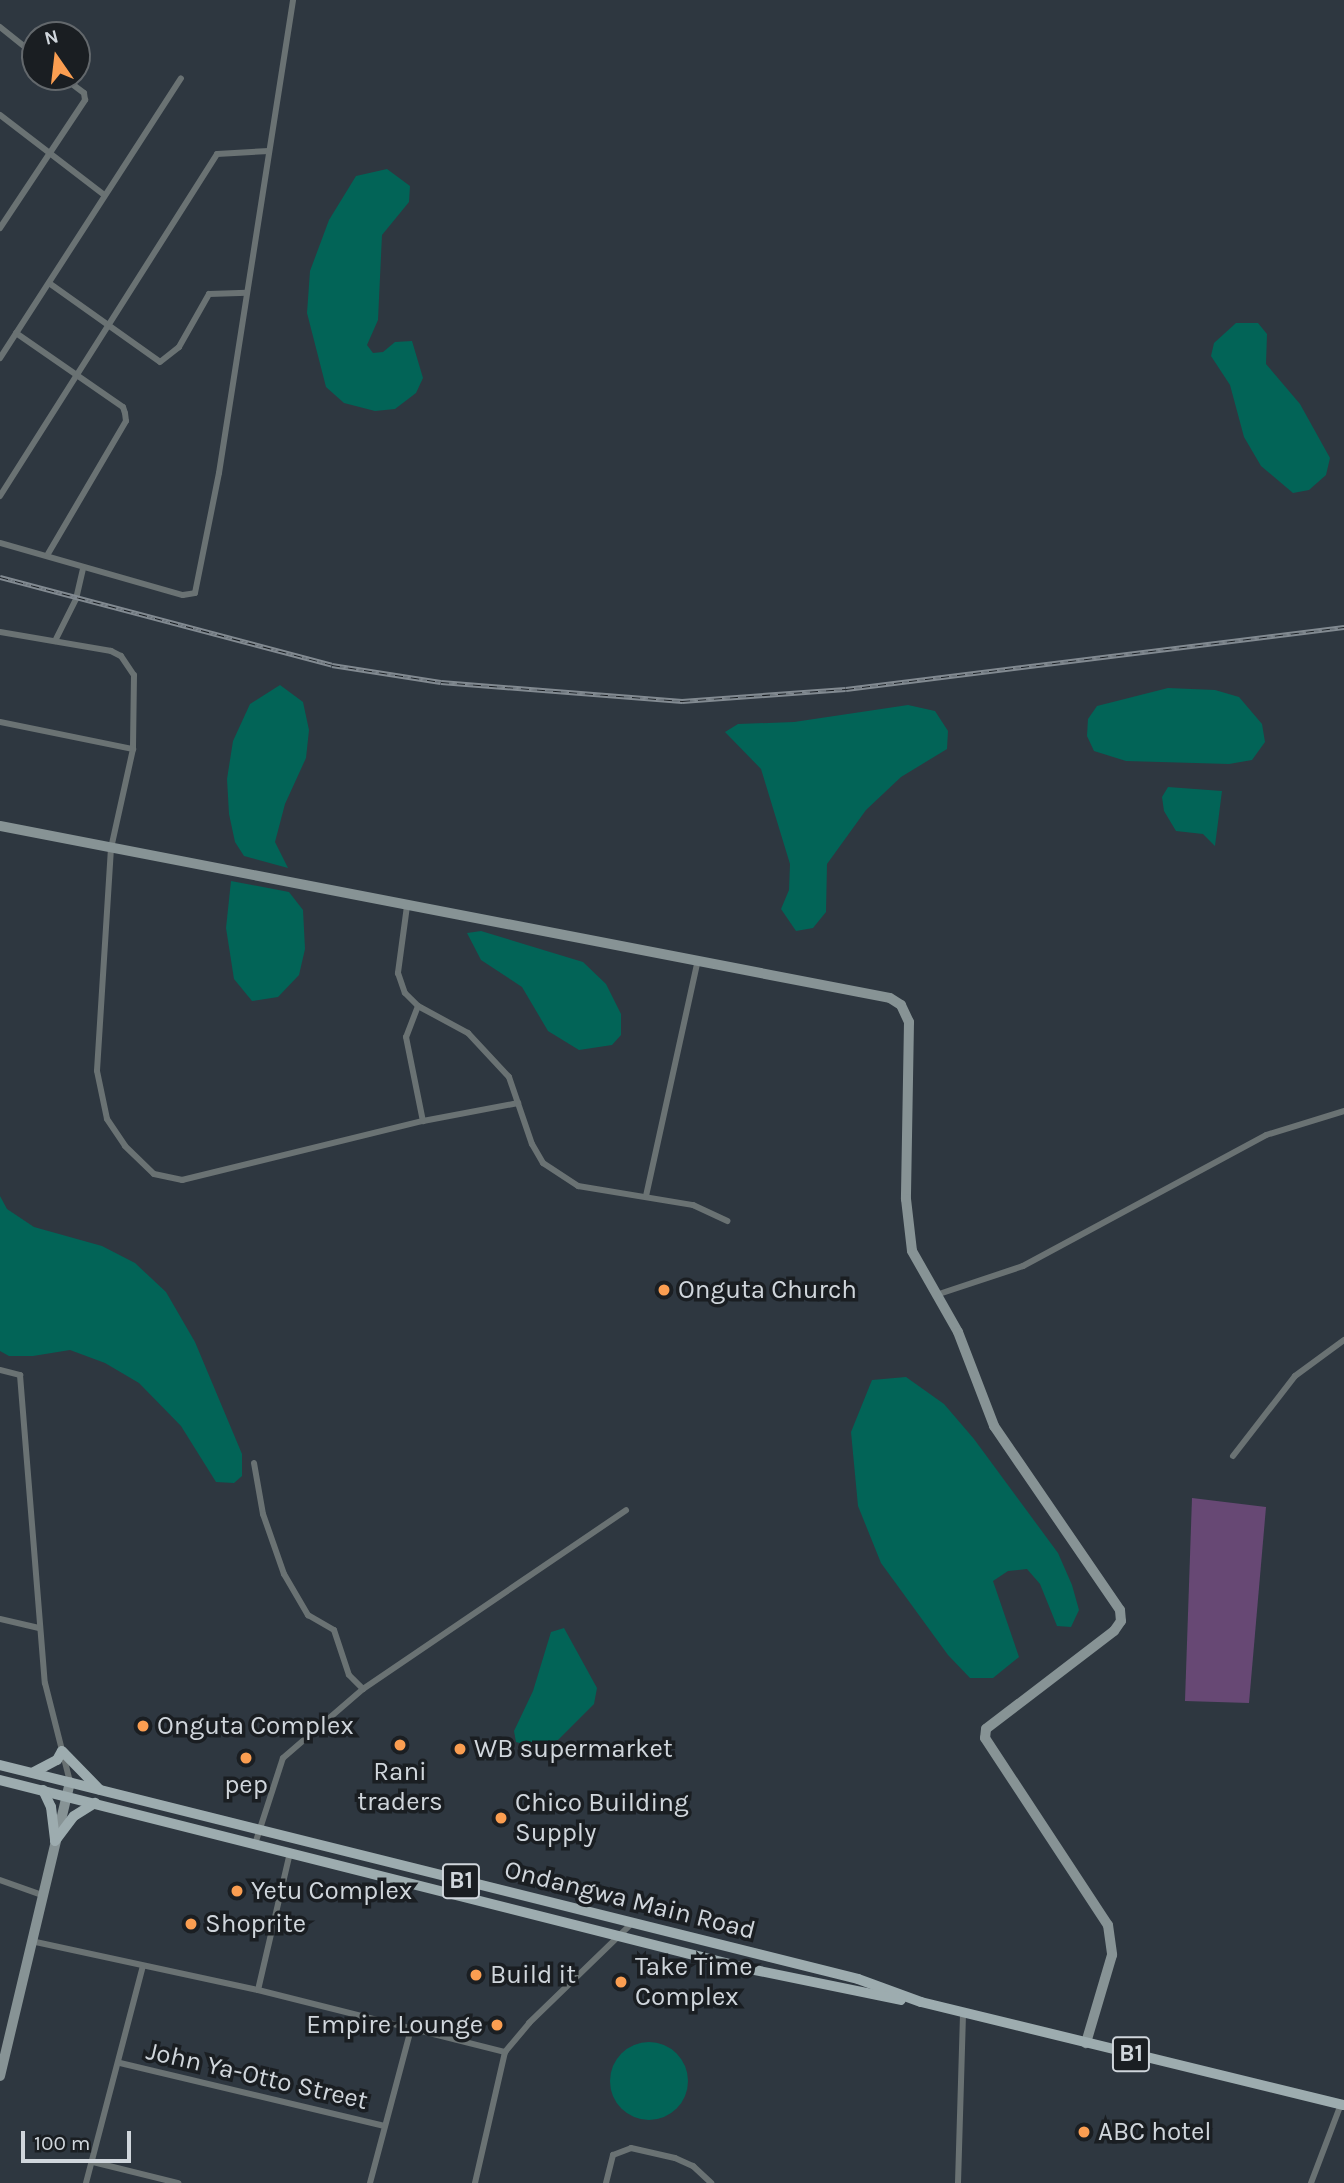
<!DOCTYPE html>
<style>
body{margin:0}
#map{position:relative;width:1344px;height:2183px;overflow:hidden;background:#2e3740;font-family:Karla,sans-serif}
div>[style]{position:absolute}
.green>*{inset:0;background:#674874}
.water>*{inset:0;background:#026457}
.round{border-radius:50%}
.street>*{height:6px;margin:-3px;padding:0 3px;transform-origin:3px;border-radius:3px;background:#6a7273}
.secondary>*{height:10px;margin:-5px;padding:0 5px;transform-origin:5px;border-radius:5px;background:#879395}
.primary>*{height:10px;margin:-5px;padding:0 5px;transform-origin:5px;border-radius:5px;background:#9dacaf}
.rail>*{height:5px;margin-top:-2.5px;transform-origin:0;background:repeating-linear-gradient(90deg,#1a1e22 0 8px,#828a91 0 16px);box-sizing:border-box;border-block:2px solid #828a91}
.dots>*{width:19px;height:19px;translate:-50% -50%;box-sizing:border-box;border:4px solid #1a1e22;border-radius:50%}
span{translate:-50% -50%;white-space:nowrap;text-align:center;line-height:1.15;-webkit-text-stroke:7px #1a1e22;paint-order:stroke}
.shield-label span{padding:2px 5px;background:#1a1e22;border:2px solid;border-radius:5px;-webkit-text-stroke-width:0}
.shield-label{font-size:24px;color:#d0d6dc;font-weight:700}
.poi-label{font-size:26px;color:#d0d6dc}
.left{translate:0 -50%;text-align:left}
.right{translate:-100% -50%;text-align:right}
.street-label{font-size:26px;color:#d0d6dc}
.north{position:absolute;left:21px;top:21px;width:70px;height:70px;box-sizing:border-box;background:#1a1e22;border:2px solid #63686c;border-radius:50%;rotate:346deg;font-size:19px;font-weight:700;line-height:28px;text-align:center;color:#d0d6dc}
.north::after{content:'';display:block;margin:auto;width:24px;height:32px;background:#fb9e51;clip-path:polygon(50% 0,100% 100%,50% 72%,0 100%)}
.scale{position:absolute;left:21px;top:2131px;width:110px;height:32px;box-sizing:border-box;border:4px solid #d0d6dc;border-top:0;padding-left:9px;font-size:21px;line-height:24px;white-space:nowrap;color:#d0d6dc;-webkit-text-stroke:5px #1a1e22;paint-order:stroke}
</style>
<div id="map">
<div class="green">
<i style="clip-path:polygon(1192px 1498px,1266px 1507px,1249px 1703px,1185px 1701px)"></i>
</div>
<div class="water">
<i style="clip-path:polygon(387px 169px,410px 186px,409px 202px,382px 235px,378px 320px,367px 345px,373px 353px,383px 352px,395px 342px,412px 341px,423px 378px,416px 393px,395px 409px,375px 411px,344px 403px,326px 387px,307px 313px,310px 271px,329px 220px,356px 176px)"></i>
<i style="clip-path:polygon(1236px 323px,1258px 323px,1267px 334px,1266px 364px,1300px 404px,1330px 458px,1326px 475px,1309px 490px,1293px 493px,1261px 466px,1244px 437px,1230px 385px,1211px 356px,1214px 343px)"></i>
<i style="clip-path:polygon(280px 685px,303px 702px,309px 730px,306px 758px,285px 804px,275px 842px,288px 868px,244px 856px,235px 842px,229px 814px,227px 779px,233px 741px,250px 704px)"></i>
<i style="clip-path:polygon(1168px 688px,1215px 690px,1239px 697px,1262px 724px,1265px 742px,1252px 760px,1229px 764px,1126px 761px,1094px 751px,1087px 736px,1088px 719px,1097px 706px)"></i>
<i style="clip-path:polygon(908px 705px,935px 711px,948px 731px,947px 749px,901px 777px,866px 810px,827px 864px,826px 912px,813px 928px,796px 931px,781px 909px,789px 890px,790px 864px,761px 769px,725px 732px,738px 724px,794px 722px)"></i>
<i style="clip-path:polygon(1168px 787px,1222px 791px,1215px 846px,1203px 834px,1176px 831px,1164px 811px,1162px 797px)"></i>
<i style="clip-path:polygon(231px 881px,289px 892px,303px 910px,305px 949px,299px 975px,278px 997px,252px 1001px,234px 979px,226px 928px)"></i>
<i style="clip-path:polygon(481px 931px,583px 962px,606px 984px,621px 1014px,621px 1035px,612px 1045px,579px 1050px,548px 1031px,522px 987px,481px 960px,467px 933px)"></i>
<i style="clip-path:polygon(0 1196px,7px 1209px,34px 1227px,102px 1246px,135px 1263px,166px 1292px,195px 1342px,242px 1454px,242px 1476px,234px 1483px,216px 1482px,181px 1426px,139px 1383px,105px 1363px,70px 1350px,33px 1356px,9px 1356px,0 1351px)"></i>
<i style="clip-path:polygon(906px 1377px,944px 1404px,974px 1439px,1058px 1553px,1072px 1585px,1079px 1610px,1071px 1627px,1057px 1626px,1040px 1584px,1027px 1569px,1008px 1571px,993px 1581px,1019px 1657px,993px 1678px,970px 1678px,948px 1655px,881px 1563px,858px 1506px,851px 1432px,872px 1380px)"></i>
<i style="clip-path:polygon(564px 1628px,597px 1688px,594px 1704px,558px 1740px,534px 1747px,516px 1742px,514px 1731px,533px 1691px,551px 1632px)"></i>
<i class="round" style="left:610px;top:2042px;width:78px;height:78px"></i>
</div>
<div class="street">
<i style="left:0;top:27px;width:45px;rotate:38.7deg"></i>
<i style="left:0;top:115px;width:130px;rotate:37.5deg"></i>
<i style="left:0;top:228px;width:154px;rotate:-56.4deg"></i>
<i style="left:85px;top:100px;width:7px;rotate:-98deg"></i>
<i style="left:84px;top:93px;width:26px;rotate:-143deg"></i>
<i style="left:49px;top:283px;width:136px;rotate:35.4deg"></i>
<i style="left:160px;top:362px;width:24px;rotate:-38deg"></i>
<i style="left:179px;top:347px;width:61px;rotate:-60.5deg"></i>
<i style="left:209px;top:294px;width:38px;rotate:-2deg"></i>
<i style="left:16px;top:333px;width:130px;rotate:34.7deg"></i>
<i style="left:123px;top:407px;width:6px;rotate:72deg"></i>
<i style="left:125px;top:413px;width:8px;rotate:83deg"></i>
<i style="left:126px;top:421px;width:154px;rotate:120.4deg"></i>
<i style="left:0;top:358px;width:333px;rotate:-57.1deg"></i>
<i style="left:0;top:496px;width:405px;rotate:-57.6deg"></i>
<i style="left:217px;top:154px;width:52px;rotate:-3.3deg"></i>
<i style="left:0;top:543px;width:190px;rotate:15.9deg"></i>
<i style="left:183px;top:595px;width:12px;rotate:-9deg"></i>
<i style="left:195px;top:593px;width:122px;rotate:-78.7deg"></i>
<i style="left:219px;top:473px;width:479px;rotate:-81.1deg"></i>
<i style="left:0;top:632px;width:113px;rotate:9.7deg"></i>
<i style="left:111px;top:651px;width:11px;rotate:27deg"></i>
<i style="left:121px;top:656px;width:23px;rotate:56deg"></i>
<i style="left:134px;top:675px;width:74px;rotate:90.8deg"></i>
<i style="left:133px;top:749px;width:101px;rotate:102.5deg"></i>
<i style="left:111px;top:848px;width:223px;rotate:93.6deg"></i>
<i style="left:97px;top:1071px;width:49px;rotate:78.2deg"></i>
<i style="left:107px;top:1119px;width:32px;rotate:56deg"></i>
<i style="left:125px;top:1146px;width:40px;rotate:44deg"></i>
<i style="left:154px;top:1174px;width:29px;rotate:12deg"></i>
<i style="left:182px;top:1180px;width:248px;rotate:-13.8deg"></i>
<i style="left:423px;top:1121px;width:97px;rotate:-10.7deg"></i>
<i style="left:55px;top:641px;width:47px;rotate:-63.4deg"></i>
<i style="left:76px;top:599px;width:32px;rotate:-77deg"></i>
<i style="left:0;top:722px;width:136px;rotate:11.5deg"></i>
<i style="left:407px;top:906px;width:68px;rotate:97.7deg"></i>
<i style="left:398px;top:973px;width:21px;rotate:71deg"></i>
<i style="left:405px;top:993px;width:18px;rotate:45deg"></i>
<i style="left:418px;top:1006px;width:57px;rotate:28.4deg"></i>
<i style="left:468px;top:1033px;width:60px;rotate:47deg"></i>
<i style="left:509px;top:1077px;width:71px;rotate:71.1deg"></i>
<i style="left:532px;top:1144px;width:22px;rotate:60deg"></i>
<i style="left:543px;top:1163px;width:42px;rotate:33.3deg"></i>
<i style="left:578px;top:1186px;width:117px;rotate:9.4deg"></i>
<i style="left:693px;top:1205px;width:38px;rotate:25deg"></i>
<i style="left:418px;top:1006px;width:33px;rotate:111deg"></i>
<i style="left:406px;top:1037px;width:86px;rotate:78.6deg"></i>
<i style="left:646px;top:1196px;width:242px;rotate:-77.6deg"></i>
<i style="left:936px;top:1295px;width:92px;rotate:-18.4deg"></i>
<i style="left:1023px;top:1266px;width:276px;rotate:-28.3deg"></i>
<i style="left:1266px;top:1135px;width:82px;rotate:-17.1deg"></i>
<i style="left:0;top:1370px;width:21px;rotate:14deg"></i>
<i style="left:20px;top:1375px;width:309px;rotate:85.4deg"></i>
<i style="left:45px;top:1683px;width:102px;rotate:75.8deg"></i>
<i style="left:1233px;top:1456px;width:101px;rotate:-52.2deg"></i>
<i style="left:1295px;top:1376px;width:61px;rotate:-36.3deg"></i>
<i style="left:254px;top:1463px;width:52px;rotate:80deg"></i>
<i style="left:263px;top:1514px;width:64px;rotate:70.7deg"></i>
<i style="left:284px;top:1574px;width:48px;rotate:59.7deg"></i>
<i style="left:308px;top:1615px;width:30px;rotate:30deg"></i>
<i style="left:334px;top:1630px;width:47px;rotate:71.6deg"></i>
<i style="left:349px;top:1675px;width:20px;rotate:45deg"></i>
<i style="left:0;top:1619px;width:40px;rotate:13deg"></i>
<i style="left:255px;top:1844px;width:90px;rotate:-72deg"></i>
<i style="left:283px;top:1758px;width:106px;rotate:-40.8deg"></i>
<i style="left:363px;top:1689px;width:318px;rotate:-34.2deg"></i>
<i style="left:0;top:1880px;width:45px;rotate:19.7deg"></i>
<i style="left:31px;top:1941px;width:232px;rotate:12.2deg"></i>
<i style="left:258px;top:1990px;width:255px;rotate:14.1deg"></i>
<i style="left:258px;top:1990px;width:142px;rotate:-76.9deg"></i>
<i style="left:120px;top:2063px;width:272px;rotate:13.4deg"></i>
<i style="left:93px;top:2162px;width:88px;rotate:13.9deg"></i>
<i style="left:86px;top:2183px;width:224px;rotate:-75.3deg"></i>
<i style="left:370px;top:2183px;width:159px;rotate:-75.1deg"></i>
<i style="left:475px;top:2183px;width:134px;rotate:-77.1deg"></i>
<i style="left:505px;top:2052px;width:38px;rotate:-50deg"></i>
<i style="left:529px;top:2023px;width:141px;rotate:-44.1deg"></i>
<i style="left:606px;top:2183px;width:29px;rotate:-76deg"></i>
<i style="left:613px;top:2155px;width:19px;rotate:-21deg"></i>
<i style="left:631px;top:2148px;width:45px;rotate:12.8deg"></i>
<i style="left:675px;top:2158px;width:20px;rotate:24deg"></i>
<i style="left:693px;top:2166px;width:25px;rotate:43deg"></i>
<i style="left:958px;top:2183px;width:171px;rotate:-88.3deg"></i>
<i style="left:1311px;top:2183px;width:85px;rotate:-69.2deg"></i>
</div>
<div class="secondary">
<i style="left:0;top:826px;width:906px;rotate:10.94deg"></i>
<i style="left:890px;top:998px;width:13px;rotate:32deg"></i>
<i style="left:901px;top:1005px;width:19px;rotate:65deg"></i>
<i style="left:909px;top:1022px;width:177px;rotate:91deg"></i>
<i style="left:906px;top:1199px;width:52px;rotate:83.4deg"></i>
<i style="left:912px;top:1251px;width:93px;rotate:60.4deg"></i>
<i style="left:958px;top:1332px;width:101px;rotate:69deg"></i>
<i style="left:994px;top:1426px;width:223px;rotate:55.6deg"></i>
<i style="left:1120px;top:1610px;width:11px;rotate:85deg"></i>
<i style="left:1121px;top:1621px;width:12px;rotate:125deg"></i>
<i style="left:1114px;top:1631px;width:161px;rotate:142.6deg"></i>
<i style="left:986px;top:1729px;width:9px;rotate:96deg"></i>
<i style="left:985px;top:1738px;width:224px;rotate:56.7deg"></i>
<i style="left:1108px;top:1925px;width:30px;rotate:82deg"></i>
<i style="left:1112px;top:1955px;width:92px;rotate:106.5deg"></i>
<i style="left:0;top:2076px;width:302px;rotate:-76.6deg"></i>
</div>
<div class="primary">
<i style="left:0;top:1765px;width:884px;rotate:14deg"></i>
<i style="left:858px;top:1979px;width:67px;rotate:20.1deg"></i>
<i style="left:921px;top:2002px;width:435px;rotate:13.7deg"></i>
<i style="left:34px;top:1772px;width:26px;rotate:-28deg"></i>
<i style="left:57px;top:1760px;width:10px;rotate:-61deg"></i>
<i style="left:62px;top:1751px;width:54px;rotate:45.7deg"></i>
<i style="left:0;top:1780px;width:768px;rotate:14.16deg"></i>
<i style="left:745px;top:1968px;width:159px;rotate:11.6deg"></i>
<i style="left:43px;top:1790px;width:19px;rotate:65deg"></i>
<i style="left:51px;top:1807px;width:34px;rotate:83deg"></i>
<i style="left:55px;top:1841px;width:31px;rotate:-53deg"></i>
<i style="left:74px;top:1816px;width:25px;rotate:-32deg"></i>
</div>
<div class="rail">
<i style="left:0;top:577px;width:343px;rotate:14.8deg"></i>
<i style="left:332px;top:665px;width:110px;rotate:8.9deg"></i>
<i style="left:441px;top:682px;width:242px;rotate:4.5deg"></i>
<i style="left:682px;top:701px;width:164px;rotate:-4.2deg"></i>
<i style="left:846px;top:689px;width:502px;rotate:-7.1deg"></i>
</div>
<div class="dots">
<i style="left:664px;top:1290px;background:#fb9e51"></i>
<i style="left:143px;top:1726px;background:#fb9e51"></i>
<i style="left:400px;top:1745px;background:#fb9e51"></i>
<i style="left:460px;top:1749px;background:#fb9e51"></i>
<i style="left:246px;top:1758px;background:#fb9e51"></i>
<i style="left:501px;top:1818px;background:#fb9e51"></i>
<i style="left:237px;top:1891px;background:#fb9e51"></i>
<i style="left:191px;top:1924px;background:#fb9e51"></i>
<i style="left:476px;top:1975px;background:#fb9e51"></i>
<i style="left:621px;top:1982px;background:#fb9e51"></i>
<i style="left:497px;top:2025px;background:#fb9e51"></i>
<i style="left:1084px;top:2132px;background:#fb9e51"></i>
</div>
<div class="shield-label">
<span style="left:461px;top:1881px">B1</span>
<span style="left:1131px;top:2054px">B1</span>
</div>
<div class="poi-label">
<span class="left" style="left:678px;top:1290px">Onguta Church</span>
<span class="left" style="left:157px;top:1726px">Onguta Complex</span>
<span class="left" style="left:474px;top:1749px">WB supermarket</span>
<span style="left:400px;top:1787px">Rani<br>traders</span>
<span style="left:246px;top:1785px">pep</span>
<span class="left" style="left:515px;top:1818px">Chico Building<br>Supply</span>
<span class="left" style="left:251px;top:1891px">Yetu Complex</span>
<span class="left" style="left:205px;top:1924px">Shoprite</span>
<span class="left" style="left:635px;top:1982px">Take Time<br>Complex</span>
<span class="left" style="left:490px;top:1975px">Build it</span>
<span class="right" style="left:483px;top:2025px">Empire Lounge</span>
<span class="left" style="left:1098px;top:2132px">ABC hotel</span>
</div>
<div class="street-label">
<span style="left:630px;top:1900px;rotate:14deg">Ondangwa Main Road</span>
<span style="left:257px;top:2076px;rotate:13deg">John Ya-Otto Street</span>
</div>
<div class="north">N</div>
<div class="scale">100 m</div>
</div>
